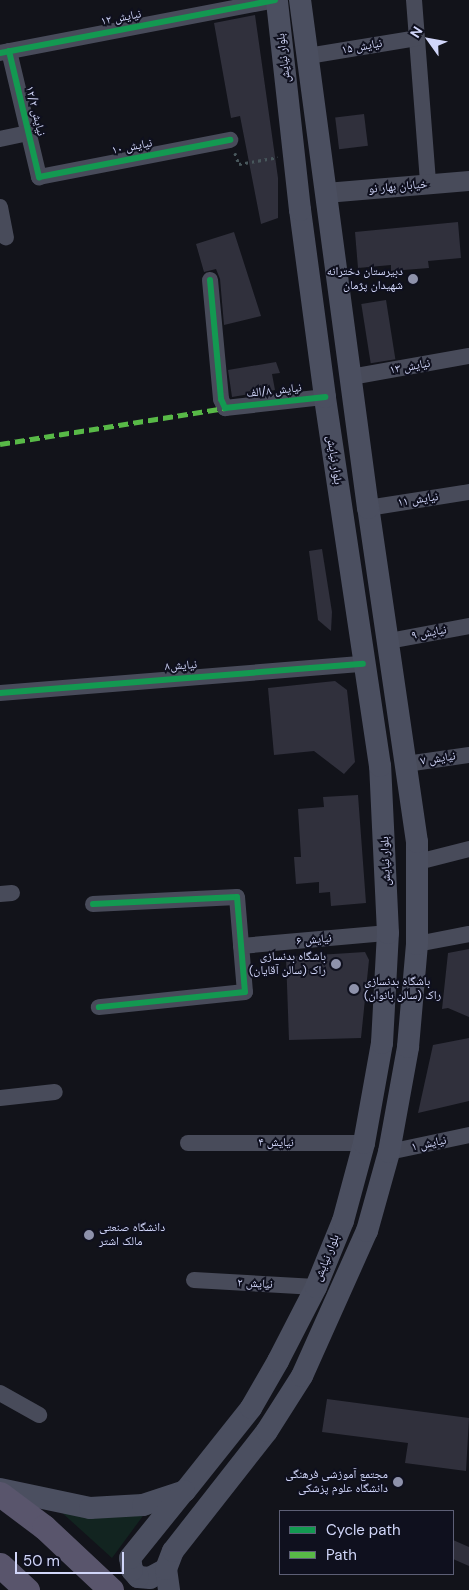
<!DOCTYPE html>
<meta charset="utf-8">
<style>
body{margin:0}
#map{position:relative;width:469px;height:1590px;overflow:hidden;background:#12131a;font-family:"DM Sans","Noto Naskh Arabic",sans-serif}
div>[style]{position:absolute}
.green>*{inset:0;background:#122420}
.building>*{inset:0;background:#30303c;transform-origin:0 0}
.path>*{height:2.5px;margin-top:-1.25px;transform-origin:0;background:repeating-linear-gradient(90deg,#48575c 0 2.5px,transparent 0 6.5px)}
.minor>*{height:16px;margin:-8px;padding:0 8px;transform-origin:8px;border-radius:8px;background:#484b5a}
.tertiary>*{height:20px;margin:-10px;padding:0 10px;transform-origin:10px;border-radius:10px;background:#484b5a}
.secondary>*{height:22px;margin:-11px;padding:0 11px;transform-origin:11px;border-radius:11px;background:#4b4f60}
.primary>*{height:25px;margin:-12.5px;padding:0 12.5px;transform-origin:12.5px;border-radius:12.5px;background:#59556c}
.quiet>*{height:5px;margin-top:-2.5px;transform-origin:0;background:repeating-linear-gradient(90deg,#58b947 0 10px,transparent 0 15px)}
.cycleway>*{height:6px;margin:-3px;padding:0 3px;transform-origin:3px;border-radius:3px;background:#139951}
.dots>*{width:14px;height:14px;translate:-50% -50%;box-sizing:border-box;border:2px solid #0f101e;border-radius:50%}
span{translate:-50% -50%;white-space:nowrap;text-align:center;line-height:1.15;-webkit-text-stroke:4px #0f101e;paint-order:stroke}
.street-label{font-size:12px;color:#d1d6f9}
.poi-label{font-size:12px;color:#d1d6f9}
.right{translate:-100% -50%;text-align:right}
.left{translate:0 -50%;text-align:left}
.legend{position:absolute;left:279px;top:1510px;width:175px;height:65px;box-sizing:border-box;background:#0f101e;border:1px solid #5d5f76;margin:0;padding:6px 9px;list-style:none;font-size:15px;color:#d1d6f9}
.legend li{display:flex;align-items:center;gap:10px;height:25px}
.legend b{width:25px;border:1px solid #5d5f76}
.north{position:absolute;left:404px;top:15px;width:50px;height:50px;-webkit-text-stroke:4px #0f101e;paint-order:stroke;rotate:302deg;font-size:14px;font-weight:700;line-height:20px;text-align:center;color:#d1d6f9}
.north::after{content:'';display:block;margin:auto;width:18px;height:22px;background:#d1d6f9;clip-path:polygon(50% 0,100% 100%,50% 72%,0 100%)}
.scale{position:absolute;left:15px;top:1552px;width:109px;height:22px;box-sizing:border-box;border:2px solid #d1d6f9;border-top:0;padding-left:6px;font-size:15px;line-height:18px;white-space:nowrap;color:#d1d6f9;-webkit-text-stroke:4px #0f101e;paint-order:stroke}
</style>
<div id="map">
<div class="green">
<i style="clip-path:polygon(148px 1509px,112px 1558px,59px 1510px)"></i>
</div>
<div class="building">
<i style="clip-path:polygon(255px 15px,278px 178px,278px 218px,261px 224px,240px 116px,231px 118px,214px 23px)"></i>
<i style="left:364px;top:114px;width:32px;height:29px;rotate:83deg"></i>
<i style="clip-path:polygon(458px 222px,461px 258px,428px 261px,429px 268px,391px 271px,391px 265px,358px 268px,355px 232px)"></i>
<i style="clip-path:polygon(234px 232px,261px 316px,224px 325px,220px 279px,216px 269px,204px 272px,196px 244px)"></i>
<i style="left:386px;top:300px;width:60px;height:25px;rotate:81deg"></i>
<i style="clip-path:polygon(276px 362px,280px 373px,272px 374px,275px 390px,232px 397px,228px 370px)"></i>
<i style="clip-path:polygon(322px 549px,332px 612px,331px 631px,318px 620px,309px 551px)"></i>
<i style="clip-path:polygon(335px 681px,347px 690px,355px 762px,344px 774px,314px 751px,274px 755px,268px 688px)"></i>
<i style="clip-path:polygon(358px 795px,366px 903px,331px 906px,330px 892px,319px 893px,319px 882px,296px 884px,294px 857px,301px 857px,298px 809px,324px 807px,323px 797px)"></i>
<i style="clip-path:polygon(469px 949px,469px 1017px,448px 1008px,442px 1009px,448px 953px)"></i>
<i style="clip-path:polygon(365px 952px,369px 960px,361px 1038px,289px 1040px,286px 957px)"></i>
<i style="clip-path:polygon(469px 1038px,469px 1101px,418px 1113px,433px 1045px)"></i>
<i style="clip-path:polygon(327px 1399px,469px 1418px,466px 1471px,405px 1463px,408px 1443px,322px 1432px)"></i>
<i style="clip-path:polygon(453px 1540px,469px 1547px,469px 1566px,453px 1559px)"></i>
</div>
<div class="path">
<i style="left:235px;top:153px;width:12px;rotate:70deg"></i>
<i style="left:239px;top:164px;width:39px;rotate:-10deg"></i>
</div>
<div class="minor">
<i style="left:414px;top:0;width:185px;rotate:85.6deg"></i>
<i style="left:9px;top:51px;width:130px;rotate:76.6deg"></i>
<i style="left:39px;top:177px;width:195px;rotate:-11deg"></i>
<i style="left:0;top:53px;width:280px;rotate:-10.9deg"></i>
<i style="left:308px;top:56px;width:110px;rotate:-9.4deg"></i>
<i style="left:0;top:139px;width:30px;rotate:-12deg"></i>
<i style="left:0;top:207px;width:31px;rotate:79deg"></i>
<i style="left:210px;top:280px;width:120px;rotate:84.7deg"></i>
<i style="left:221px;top:399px;width:10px;rotate:66deg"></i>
<i style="left:225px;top:408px;width:101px;rotate:-6.3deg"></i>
<i style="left:351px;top:377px;width:120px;rotate:-10.1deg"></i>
<i style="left:368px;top:508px;width:102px;rotate:-9deg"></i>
<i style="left:389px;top:641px;width:81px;rotate:-10.6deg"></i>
<i style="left:0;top:693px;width:364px;rotate:-4.6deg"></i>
<i style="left:406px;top:764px;width:64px;rotate:-8.1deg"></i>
<i style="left:418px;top:862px;width:53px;rotate:-14.3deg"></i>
<i style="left:0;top:894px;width:12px;rotate:-5deg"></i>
<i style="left:93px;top:904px;width:144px;rotate:-2.8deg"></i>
<i style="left:237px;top:897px;width:95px;rotate:85.2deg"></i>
<i style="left:245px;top:992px;width:147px;rotate:174.1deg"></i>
<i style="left:417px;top:944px;width:53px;rotate:-10.9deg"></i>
<i style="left:241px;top:946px;width:148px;rotate:-5.1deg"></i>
<i style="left:0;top:1098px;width:55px;rotate:-6.2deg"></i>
<i style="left:188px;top:1143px;width:176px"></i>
<i style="left:389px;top:1152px;width:82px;rotate:-12deg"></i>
<i style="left:194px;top:1280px;width:122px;rotate:3.3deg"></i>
<i style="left:0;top:1393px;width:45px;rotate:29.4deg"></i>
</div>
<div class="tertiary">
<i style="left:326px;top:193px;width:144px;rotate:-4.8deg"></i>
</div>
<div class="secondary">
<i style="left:0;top:1489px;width:92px;rotate:11.9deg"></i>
<i style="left:90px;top:1508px;width:53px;rotate:-3.2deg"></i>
<i style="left:143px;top:1505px;width:44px;rotate:-18.4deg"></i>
<i style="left:185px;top:1491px;width:106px;rotate:-51.5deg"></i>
<i style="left:251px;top:1408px;width:54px;rotate:-60.1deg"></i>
<i style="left:278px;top:1361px;width:83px;rotate:-62.8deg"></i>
<i style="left:316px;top:1287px;width:71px;rotate:-67.8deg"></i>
<i style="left:343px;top:1221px;width:81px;rotate:-74.9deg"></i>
<i style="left:364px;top:1143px;width:102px;rotate:-79.8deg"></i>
<i style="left:382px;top:1043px;width:110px;rotate:-86.9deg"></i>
<i style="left:388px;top:933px;width:167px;rotate:-92.7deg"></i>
<i style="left:380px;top:766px;width:373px;rotate:-98.5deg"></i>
<i style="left:325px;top:397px;width:189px;rotate:-97.6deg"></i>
<i style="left:300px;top:210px;width:211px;rotate:-96.3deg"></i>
<i style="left:166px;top:1569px;width:18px;rotate:151deg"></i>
<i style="left:150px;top:1578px;width:12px;rotate:-175deg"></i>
<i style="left:138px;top:1577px;width:9px;rotate:-131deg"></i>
<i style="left:132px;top:1570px;width:12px;rotate:-99deg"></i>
<i style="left:130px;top:1558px;width:86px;rotate:-51.1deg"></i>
<i style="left:169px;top:1590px;width:21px;rotate:-98deg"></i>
<i style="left:166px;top:1569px;width:19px;rotate:-69deg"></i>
<i style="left:173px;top:1551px;width:152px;rotate:-51.9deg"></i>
<i style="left:267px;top:1431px;width:65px;rotate:-57.5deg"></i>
<i style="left:302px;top:1376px;width:159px;rotate:-65.9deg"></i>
<i style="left:367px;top:1231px;width:82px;rotate:-74.4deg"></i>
<i style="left:389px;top:1152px;width:107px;rotate:-79.7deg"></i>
<i style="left:408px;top:1047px;width:103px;rotate:-85deg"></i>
<i style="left:417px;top:944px;width:102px;rotate:-90deg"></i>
<i style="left:417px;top:842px;width:338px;rotate:-98.3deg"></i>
<i style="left:368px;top:508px;width:513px;rotate:-97.62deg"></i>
</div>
<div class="primary">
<i style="left:0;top:1494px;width:55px;rotate:36.9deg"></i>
<i style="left:44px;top:1527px;width:92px;rotate:43.2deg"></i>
<i style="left:0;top:1565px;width:37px;rotate:43deg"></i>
</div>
<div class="quiet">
<i style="left:0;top:444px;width:228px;rotate:-9.1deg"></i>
</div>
<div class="cycleway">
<i style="left:9px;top:51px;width:130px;rotate:76.6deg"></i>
<i style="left:39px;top:177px;width:195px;rotate:-11deg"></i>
<i style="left:0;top:53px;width:280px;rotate:-10.9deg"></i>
<i style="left:210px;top:280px;width:120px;rotate:84.7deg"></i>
<i style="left:221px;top:399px;width:10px;rotate:66deg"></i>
<i style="left:225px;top:408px;width:101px;rotate:-6.3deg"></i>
<i style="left:0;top:693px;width:364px;rotate:-4.6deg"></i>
<i style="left:93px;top:904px;width:144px;rotate:-2.8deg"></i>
<i style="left:237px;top:897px;width:95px;rotate:85.2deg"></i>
<i style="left:245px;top:992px;width:147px;rotate:174.1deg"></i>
</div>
<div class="dots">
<i style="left:413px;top:279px;background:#8e92ab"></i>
<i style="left:336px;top:964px;background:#8e92ab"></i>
<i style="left:354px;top:989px;background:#8e92ab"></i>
<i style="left:89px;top:1235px;background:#8e92ab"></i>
<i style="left:398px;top:1482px;background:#8e92ab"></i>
</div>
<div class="street-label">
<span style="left:121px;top:18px;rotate:-11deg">نیایش ۱۲</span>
<span style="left:362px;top:47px;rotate:-10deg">۱۵ نیایش</span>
<span style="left:284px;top:58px;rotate:-97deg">بلوار نیایش</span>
<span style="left:35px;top:111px;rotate:76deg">۱۲/۲ نیایش</span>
<span style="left:132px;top:147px;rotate:-11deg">نیایش ۱۰</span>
<span style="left:398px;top:187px;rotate:-5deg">خیابان بهار نو</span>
<span style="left:410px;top:367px;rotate:-10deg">نیایش ۱۳</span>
<span style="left:274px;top:391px;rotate:-6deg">نیایش ۸/الف</span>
<span style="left:334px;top:460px;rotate:81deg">بلوار نیایش</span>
<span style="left:418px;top:500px;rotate:-9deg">نیایش ۱۱</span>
<span style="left:429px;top:633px;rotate:-10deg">نیایش ۹</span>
<span style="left:181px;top:666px;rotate:-4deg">نیایش۸</span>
<span style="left:438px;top:759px;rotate:-9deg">نیایش ۷</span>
<span style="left:386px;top:861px;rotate:-92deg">بلوار نیایش</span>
<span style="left:314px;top:940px;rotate:-5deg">نیایش ۶</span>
<span style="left:276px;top:1143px">نیایش ۴</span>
<span style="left:429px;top:1144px;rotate:-12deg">نیایش ۱</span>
<span style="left:327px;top:1258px;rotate:-68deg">بلوار نیایش</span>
<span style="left:255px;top:1284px;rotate:3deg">نیایش ۲</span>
</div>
<div class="poi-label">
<span class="right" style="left:403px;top:279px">دبیرستان دخترانه<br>شهیدان پژمان</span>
<span class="right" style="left:326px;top:964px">باشگاه بدنسازی<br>راک (سالن آقایان)</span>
<span class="left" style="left:364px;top:989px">باشگاه بدنسازی<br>راک (سالن بانوان)</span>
<span class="left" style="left:99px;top:1235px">دانشگاه صنعتی<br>مالک اشتر</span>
<span class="right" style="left:388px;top:1482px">مجتمع آموزشی فرهنگی<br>دانشگاه علوم پزشکی</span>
</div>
<ul class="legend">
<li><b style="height:6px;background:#139951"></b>Cycle path</li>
<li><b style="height:6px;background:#58b947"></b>Path</li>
</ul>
<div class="north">N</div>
<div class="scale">50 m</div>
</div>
